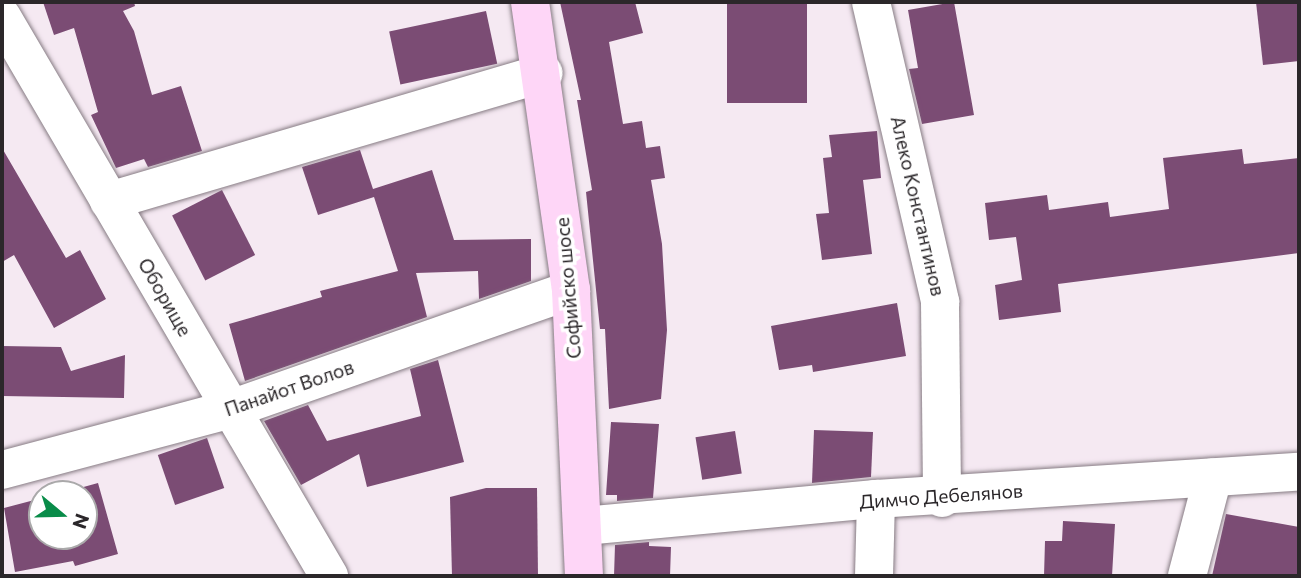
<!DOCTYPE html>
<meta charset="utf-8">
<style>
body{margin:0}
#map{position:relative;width:1301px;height:578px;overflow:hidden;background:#f5e9f2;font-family:Commissioner,sans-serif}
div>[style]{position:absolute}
.building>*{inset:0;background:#7b4c74;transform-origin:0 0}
.roads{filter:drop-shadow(0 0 2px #877c84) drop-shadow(0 0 2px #877c84)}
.minor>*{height:38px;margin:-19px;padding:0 19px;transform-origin:19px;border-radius:19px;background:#fff}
.major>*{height:38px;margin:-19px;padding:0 19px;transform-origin:19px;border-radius:19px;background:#fed6f7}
span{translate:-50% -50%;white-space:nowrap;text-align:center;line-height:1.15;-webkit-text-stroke:7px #fff;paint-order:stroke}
.street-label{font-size:19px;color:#2b272a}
.frame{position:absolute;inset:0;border:4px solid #2b272a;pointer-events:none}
.north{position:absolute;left:28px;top:480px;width:70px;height:70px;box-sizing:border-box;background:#fff;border:2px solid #aaa9aa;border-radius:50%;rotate:109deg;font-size:19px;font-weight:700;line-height:28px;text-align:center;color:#2b272a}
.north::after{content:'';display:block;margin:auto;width:24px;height:32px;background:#098c49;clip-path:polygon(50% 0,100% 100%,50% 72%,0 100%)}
</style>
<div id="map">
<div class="building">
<i style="clip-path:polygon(43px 2px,134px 2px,135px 6px,123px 11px,134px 31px,152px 95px,181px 86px,202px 151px,148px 167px,144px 159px,116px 168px,91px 115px,98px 112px,74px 28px,54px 35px)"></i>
<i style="clip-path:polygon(560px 2px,635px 2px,643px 33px,609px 42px,623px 124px,642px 121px,646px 148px,660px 146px,665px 178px,651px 180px,662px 244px,667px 330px,661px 399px,609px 409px,605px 329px,600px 329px,586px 192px,592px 190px,577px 100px,581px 100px)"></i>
<i style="left:727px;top:2px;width:80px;height:101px"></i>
<i style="clip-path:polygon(954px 2px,974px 115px,922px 124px,909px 69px,918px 68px,908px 10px)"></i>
<i style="clip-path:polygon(1256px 2px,1299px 2px,1299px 61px,1263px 65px)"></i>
<i style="left:486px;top:11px;width:54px;height:99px;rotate:78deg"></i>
<i style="clip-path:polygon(877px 131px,881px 178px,863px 180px,872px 254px,822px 260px,816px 214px,829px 213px,823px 158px,832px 157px,829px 135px)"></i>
<i style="clip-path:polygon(2px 148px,66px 258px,80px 250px,106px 299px,54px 328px,14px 255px,2px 262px)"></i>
<i style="clip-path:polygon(1242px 149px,1244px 164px,1299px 158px,1299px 253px,1058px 284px,1061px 312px,999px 320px,995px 285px,1022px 280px,1016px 237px,989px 240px,985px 203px,1047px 195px,1049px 210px,1108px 202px,1110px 217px,1169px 209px,1163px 158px)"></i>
<i style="clip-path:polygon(360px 150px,373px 189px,432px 170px,454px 240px,531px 239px,531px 281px,479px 299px,478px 271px,416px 273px,427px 317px,245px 381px,229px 324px,322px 297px,320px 291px,398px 271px,374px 197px,318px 215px,302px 167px)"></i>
<i style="left:222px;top:190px;width:73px;height:56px;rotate:63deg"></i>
<i style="clip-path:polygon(897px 303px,906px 356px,813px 372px,812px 365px,779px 370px,771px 326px)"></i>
<i style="clip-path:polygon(2px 346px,61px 347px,71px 371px,125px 355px,124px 398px,2px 396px)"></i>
<i style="clip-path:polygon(438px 360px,464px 462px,367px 487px,359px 454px,301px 485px,264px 421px,308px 405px,327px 441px,421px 416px,410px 369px)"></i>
<i style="clip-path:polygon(611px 422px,659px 424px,653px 498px,617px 501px,617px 495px,606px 495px)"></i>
<i style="clip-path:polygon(814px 430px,873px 432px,871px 477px,812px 483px)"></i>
<i style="left:735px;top:431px;width:43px;height:40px;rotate:81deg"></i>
<i style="left:207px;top:438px;width:53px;height:52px;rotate:71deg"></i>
<i style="clip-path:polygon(98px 483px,118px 554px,75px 566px,73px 561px,15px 572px,4px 508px,42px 498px,42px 536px,84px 536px,84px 494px,58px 494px)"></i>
<i style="clip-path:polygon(486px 488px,537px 488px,538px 576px,452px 576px,450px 497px)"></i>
<i style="clip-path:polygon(1226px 514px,1299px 527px,1299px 576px,1212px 576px)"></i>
<i style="clip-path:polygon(1063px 521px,1115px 524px,1112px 576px,1044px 576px,1045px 541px,1062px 541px)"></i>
<i style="clip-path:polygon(649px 542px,649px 546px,671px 547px,670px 576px,614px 576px,615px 545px)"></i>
</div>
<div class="roads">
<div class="minor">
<i style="left:871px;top:2px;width:308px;rotate:77deg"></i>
<i style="left:940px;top:302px;width:196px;rotate:89.4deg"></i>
<i style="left:2px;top:17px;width:648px;rotate:59.67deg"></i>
<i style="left:109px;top:201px;width:453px;rotate:-16.4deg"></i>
<i style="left:2px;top:470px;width:237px;rotate:-14.9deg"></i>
<i style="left:231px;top:409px;width:360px;rotate:-19.3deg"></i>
<i style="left:584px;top:526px;width:293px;rotate:-5.3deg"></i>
<i style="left:876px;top:499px;width:424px;rotate:-3.7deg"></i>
<i style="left:874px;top:576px;width:77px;rotate:-88.5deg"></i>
<i style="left:1187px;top:576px;width:102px;rotate:-75.3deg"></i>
</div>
<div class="major">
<i style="left:530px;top:2px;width:291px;rotate:81.9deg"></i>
<i style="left:571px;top:290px;width:286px;rotate:87.4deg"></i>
</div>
</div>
<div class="street-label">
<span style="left:918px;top:206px;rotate:77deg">Алеко Константинов</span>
<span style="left:568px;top:288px;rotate:-95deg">Софийско шосе</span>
<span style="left:165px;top:297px;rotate:60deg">Оборище</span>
<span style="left:289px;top:388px;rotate:-19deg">Панайот Волов</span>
<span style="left:941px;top:496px;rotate:-4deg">Димчо Дебелянов</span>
</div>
<div class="frame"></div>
<div class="north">N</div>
</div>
